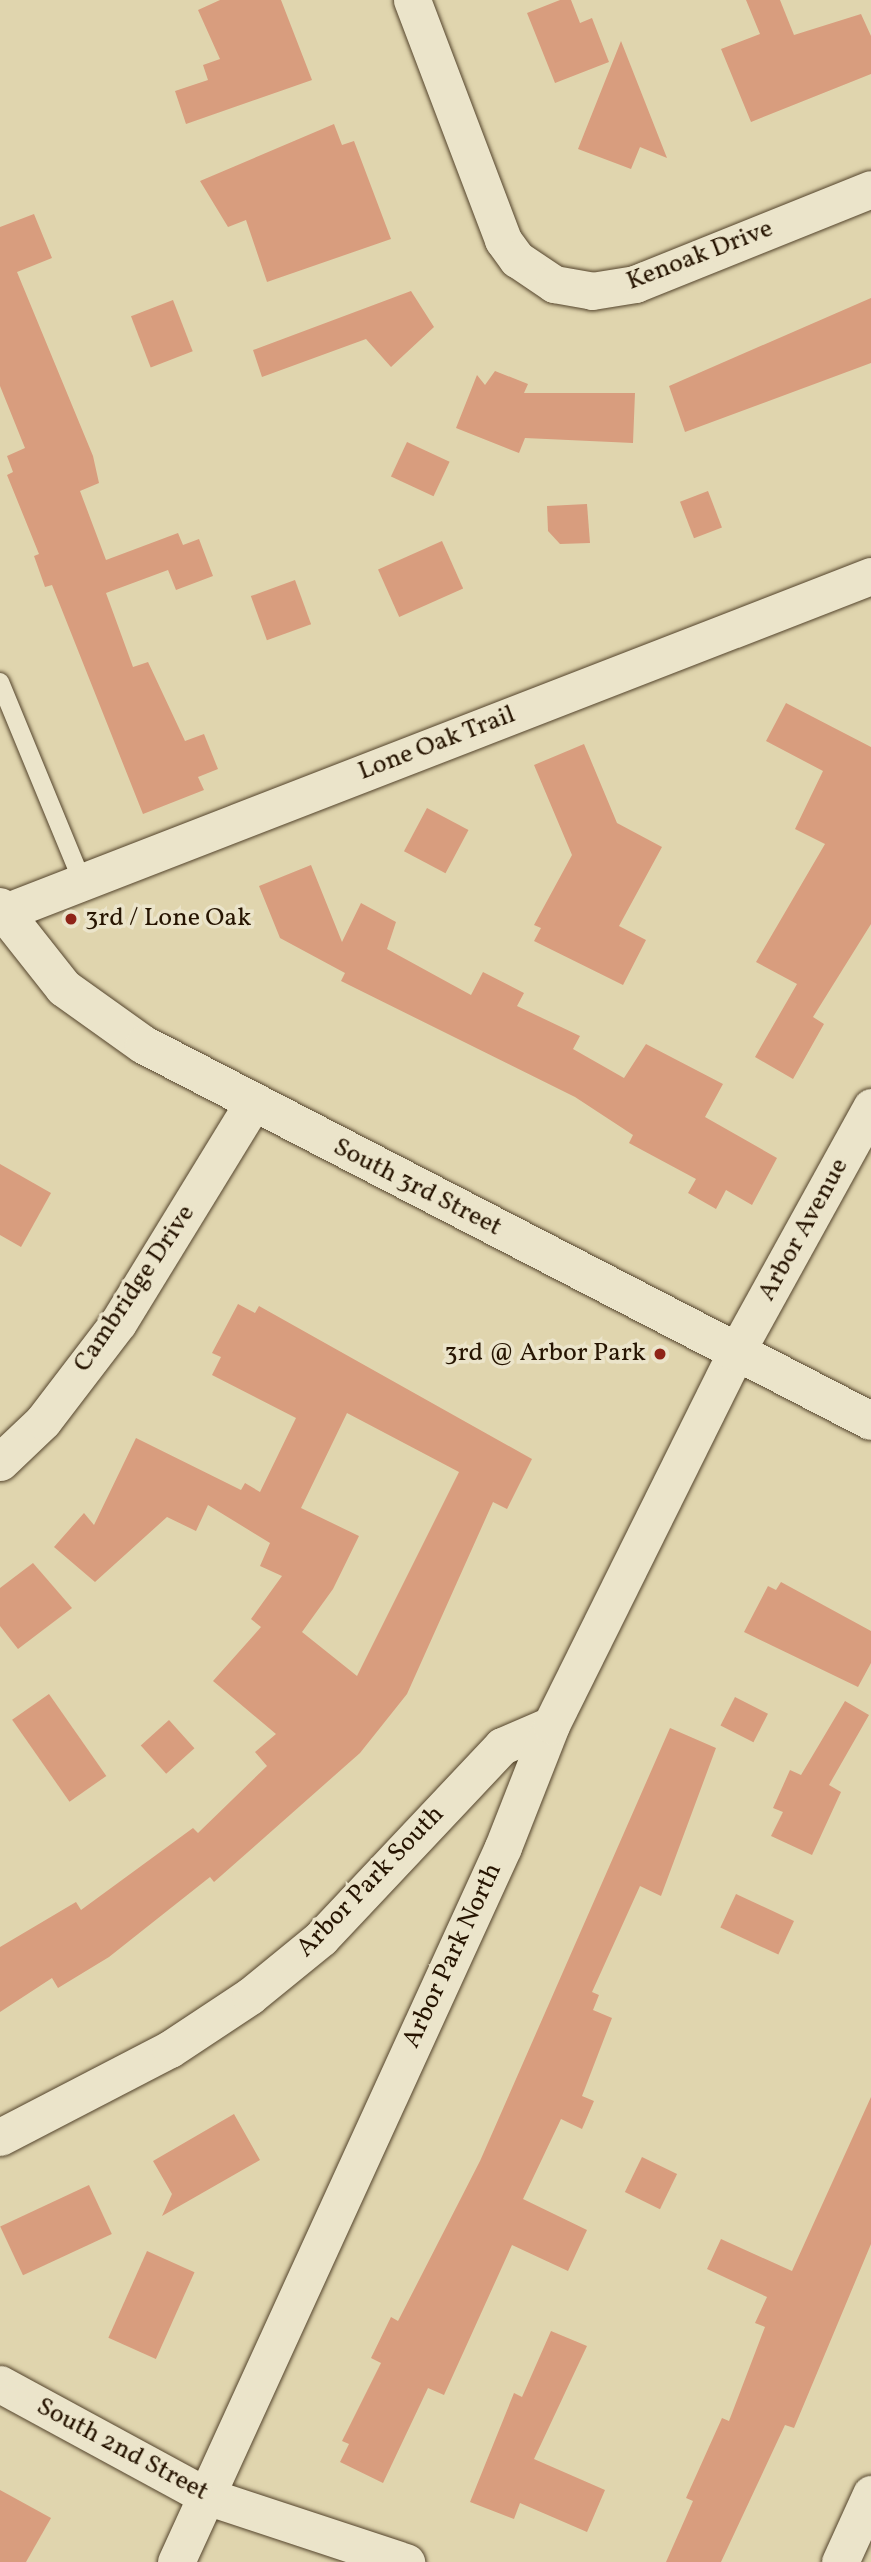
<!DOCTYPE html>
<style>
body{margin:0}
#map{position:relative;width:871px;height:2562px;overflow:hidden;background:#e0d5ae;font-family:Vollkorn,serif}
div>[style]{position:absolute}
.building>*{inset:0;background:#d89d7e;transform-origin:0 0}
.roads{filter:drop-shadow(0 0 2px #54442c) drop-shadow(0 0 2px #54442c)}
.lane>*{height:18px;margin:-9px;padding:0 9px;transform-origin:9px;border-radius:9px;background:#ebe4ca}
.street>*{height:37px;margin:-18.5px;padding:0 18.5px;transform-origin:18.5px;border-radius:18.5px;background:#ebe4ca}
.secondary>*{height:38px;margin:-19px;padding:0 19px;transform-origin:19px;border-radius:19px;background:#ebe4ca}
.dots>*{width:19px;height:19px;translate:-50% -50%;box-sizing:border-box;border:4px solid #ebe4ca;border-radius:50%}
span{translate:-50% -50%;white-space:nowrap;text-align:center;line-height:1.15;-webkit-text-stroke:7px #ebe4ca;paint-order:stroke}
.street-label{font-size:26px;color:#261401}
.poi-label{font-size:26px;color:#261401}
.left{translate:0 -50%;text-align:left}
.right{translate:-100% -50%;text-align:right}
</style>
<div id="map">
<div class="building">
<i style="clip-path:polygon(220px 0,281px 0,312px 80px,186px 124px,175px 91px,208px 80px,203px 65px,220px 59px,198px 10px)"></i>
<i style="clip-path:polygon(560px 0,571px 0,580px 23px,592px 18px,609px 62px,555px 83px,527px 13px)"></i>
<i style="clip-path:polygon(746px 0,780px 0,794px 35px,861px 14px,871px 36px,871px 74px,751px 122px,721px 49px,760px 34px)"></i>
<i style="clip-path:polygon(621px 41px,667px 158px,640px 147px,631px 169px,578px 149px)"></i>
<i style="clip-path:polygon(334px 124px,342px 145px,354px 141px,391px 239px,267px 282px,246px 220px,228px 227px,200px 181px)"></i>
<i style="clip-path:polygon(34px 214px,52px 258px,17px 272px,93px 456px,99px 483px,80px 491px,106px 560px,178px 533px,183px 545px,199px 539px,213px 576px,176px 590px,168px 570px,106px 593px,133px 667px,148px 662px,185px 741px,204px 734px,218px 769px,198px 777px,204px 790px,143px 814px,52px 585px,45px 587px,34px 556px,39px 554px,7px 475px,13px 472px,7px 456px,25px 448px,0 386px,0 227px)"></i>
<i style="clip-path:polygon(411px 291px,434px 327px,391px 367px,366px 339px,262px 377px,253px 350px)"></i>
<i style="clip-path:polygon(871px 298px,871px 363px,685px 432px,669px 386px)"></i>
<i style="left:173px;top:300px;width:55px;height:45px;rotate:69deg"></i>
<i style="clip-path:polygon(495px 371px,528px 384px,524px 393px,635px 393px,633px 443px,525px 438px,519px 453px,456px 428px,477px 375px,485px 385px)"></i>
<i style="left:407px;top:442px;width:47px;height:38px;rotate:25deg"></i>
<i style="left:708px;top:491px;width:39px;height:30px;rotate:69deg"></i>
<i style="clip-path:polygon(587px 504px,590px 543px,560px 544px,548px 531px,547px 506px)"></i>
<i style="left:442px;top:541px;width:52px;height:70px;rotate:66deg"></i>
<i style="left:295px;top:580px;width:47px;height:47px;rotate:70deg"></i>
<i style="clip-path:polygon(786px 703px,871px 747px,871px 924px,813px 1017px,824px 1024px,793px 1079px,755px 1057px,797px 984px,756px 962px,825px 844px,795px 829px,823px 771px,766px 741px)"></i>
<i style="clip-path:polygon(584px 744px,617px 823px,662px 847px,619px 926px,646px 940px,623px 985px,534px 941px,541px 928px,534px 925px,572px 855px,534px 765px)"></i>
<i style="left:427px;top:808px;width:47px;height:49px;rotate:28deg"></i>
<i style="clip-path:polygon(311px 865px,342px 942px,361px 903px,396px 922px,387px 949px,471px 995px,483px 972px,524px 993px,517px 1006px,580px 1036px,573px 1049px,624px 1078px,646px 1044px,723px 1084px,705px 1117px,777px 1158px,752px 1205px,726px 1190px,716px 1209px,688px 1193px,696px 1179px,629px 1143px,633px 1135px,575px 1097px,341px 981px,345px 973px,280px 938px,259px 886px)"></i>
<i style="clip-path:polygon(0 1164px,51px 1193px,21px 1247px,0 1235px)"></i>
<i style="clip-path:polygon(evenodd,238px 1304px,255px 1313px,259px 1306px,532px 1459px,507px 1509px,493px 1502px,407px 1694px,360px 1753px,214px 1882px,210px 1877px,109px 1957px,58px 1988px,52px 1978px,0 2012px,0 1947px,76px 1902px,81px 1910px,193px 1828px,198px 1833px,267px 1766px,255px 1752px,276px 1734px,213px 1681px,261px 1627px,251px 1619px,282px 1576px,260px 1566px,270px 1543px,208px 1505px,196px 1531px,167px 1517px,95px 1582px,54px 1547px,84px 1513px,94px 1525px,136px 1438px,241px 1490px,245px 1483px,260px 1492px,296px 1418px,212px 1375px,221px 1357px,212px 1353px,238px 1304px,347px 1413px,459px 1472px,357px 1676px,302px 1632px,333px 1589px,359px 1536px,301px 1508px,347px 1413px)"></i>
<i style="clip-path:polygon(33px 1563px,72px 1608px,18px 1649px,0 1626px,0 1588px)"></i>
<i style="clip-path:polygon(781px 1582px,871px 1631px,871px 1663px,858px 1687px,744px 1632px,768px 1586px,776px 1590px)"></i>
<i style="left:49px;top:1694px;width:100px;height:45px;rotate:55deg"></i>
<i style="left:735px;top:1697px;width:37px;height:32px;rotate:27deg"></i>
<i style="clip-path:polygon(845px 1701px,869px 1715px,829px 1785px,841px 1792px,812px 1855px,771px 1836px,783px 1812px,773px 1808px,790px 1770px,801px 1775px)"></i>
<i style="left:169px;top:1720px;width:38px;height:38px;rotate:48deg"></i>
<i style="clip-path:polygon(670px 1728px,716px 1748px,661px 1896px,640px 1886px,592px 1992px,599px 1995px,593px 2010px,612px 2018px,582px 2096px,594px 2101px,582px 2129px,561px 2119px,523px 2199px,587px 2230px,568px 2271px,512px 2245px,444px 2395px,428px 2388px,383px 2483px,340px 2462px,349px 2444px,342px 2441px,381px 2363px,371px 2358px,391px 2317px,398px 2321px,480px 2161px)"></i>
<i style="left:736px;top:1894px;width:64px;height:37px;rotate:25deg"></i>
<i style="clip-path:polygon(871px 2097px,871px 2244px,794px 2428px,785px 2425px,721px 2562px,666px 2562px,693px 2501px,686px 2498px,722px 2418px,729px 2421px,765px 2327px,755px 2323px,767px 2297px,707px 2269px,721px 2239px,792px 2271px)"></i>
<i style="clip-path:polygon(234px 2114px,260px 2160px,162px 2216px,172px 2194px,153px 2161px)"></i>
<i style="left:642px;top:2157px;width:39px;height:39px;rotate:26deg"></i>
<i style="left:89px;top:2185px;width:54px;height:98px;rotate:65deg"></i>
<i style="left:147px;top:2251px;width:52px;height:95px;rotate:24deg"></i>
<i style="clip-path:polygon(551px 2331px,587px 2346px,534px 2459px,605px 2490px,587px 2532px,520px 2503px,514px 2519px,470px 2502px,514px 2393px,522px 2397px)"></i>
<i style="clip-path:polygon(0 2490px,51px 2518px,26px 2562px,0 2562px)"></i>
</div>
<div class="roads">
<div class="lane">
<i style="left:0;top:682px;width:213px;rotate:67.6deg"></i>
</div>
<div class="street">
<i style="left:412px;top:0;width:257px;rotate:69.2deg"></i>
<i style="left:503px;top:240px;width:24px;rotate:54deg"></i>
<i style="left:517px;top:259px;width:45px;rotate:34deg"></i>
<i style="left:554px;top:284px;width:39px;rotate:10deg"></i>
<i style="left:592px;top:291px;width:44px;rotate:-9.2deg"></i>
<i style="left:635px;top:284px;width:254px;rotate:-21.9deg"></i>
<i style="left:0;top:914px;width:934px;rotate:-21.21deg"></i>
<i style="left:0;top:1462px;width:59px;rotate:-43.6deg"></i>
<i style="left:43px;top:1421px;width:123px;rotate:-52.6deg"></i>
<i style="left:118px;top:1323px;width:258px;rotate:-58.5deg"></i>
<i style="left:0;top:2137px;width:191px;rotate:-27.4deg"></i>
<i style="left:170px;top:2049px;width:96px;rotate:-33.5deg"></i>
<i style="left:250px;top:1996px;width:92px;rotate:-39.2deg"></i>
<i style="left:321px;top:1938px;width:264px;rotate:-46.7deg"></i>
<i style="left:502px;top:1746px;width:53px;rotate:-23.2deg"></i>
<i style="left:0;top:2384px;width:234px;rotate:28.5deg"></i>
<i style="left:206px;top:2496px;width:211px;rotate:18.3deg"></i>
<i style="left:176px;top:2562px;width:786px;rotate:-65.42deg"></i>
<i style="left:503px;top:1847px;width:131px;rotate:-68.5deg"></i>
<i style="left:551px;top:1725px;width:416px;rotate:-63.6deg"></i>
<i style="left:736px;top:1352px;width:280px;rotate:-61.1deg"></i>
<i style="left:840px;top:2562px;width:75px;rotate:-65.5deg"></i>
</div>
<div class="secondary">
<i style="left:0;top:907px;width:103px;rotate:51.7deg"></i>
<i style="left:64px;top:988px;width:98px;rotate:35.5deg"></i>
<i style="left:144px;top:1045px;width:818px;rotate:27.35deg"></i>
</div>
</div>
<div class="dots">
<i style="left:71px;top:919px;background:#8f2418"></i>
<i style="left:660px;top:1354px;background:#8f2418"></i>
</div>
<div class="street-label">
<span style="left:700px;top:256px;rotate:-21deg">Kenoak Drive</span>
<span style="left:437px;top:744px;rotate:-21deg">Lone Oak Trail</span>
<span style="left:417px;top:1188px;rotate:27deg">South 3rd Street</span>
<span style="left:804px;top:1230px;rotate:-61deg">Arbor Avenue</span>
<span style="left:135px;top:1289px;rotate:-56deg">Cambridge Drive</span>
<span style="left:371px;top:1882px;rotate:-46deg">Arbor Park South</span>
<span style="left:453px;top:1956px;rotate:-65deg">Arbor Park North</span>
<span style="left:122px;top:2450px;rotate:28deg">South 2nd Street</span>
</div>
<div class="poi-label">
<span class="left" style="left:85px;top:919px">3rd / Lone Oak</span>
<span class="right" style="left:646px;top:1354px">3rd @ Arbor Park</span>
</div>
</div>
